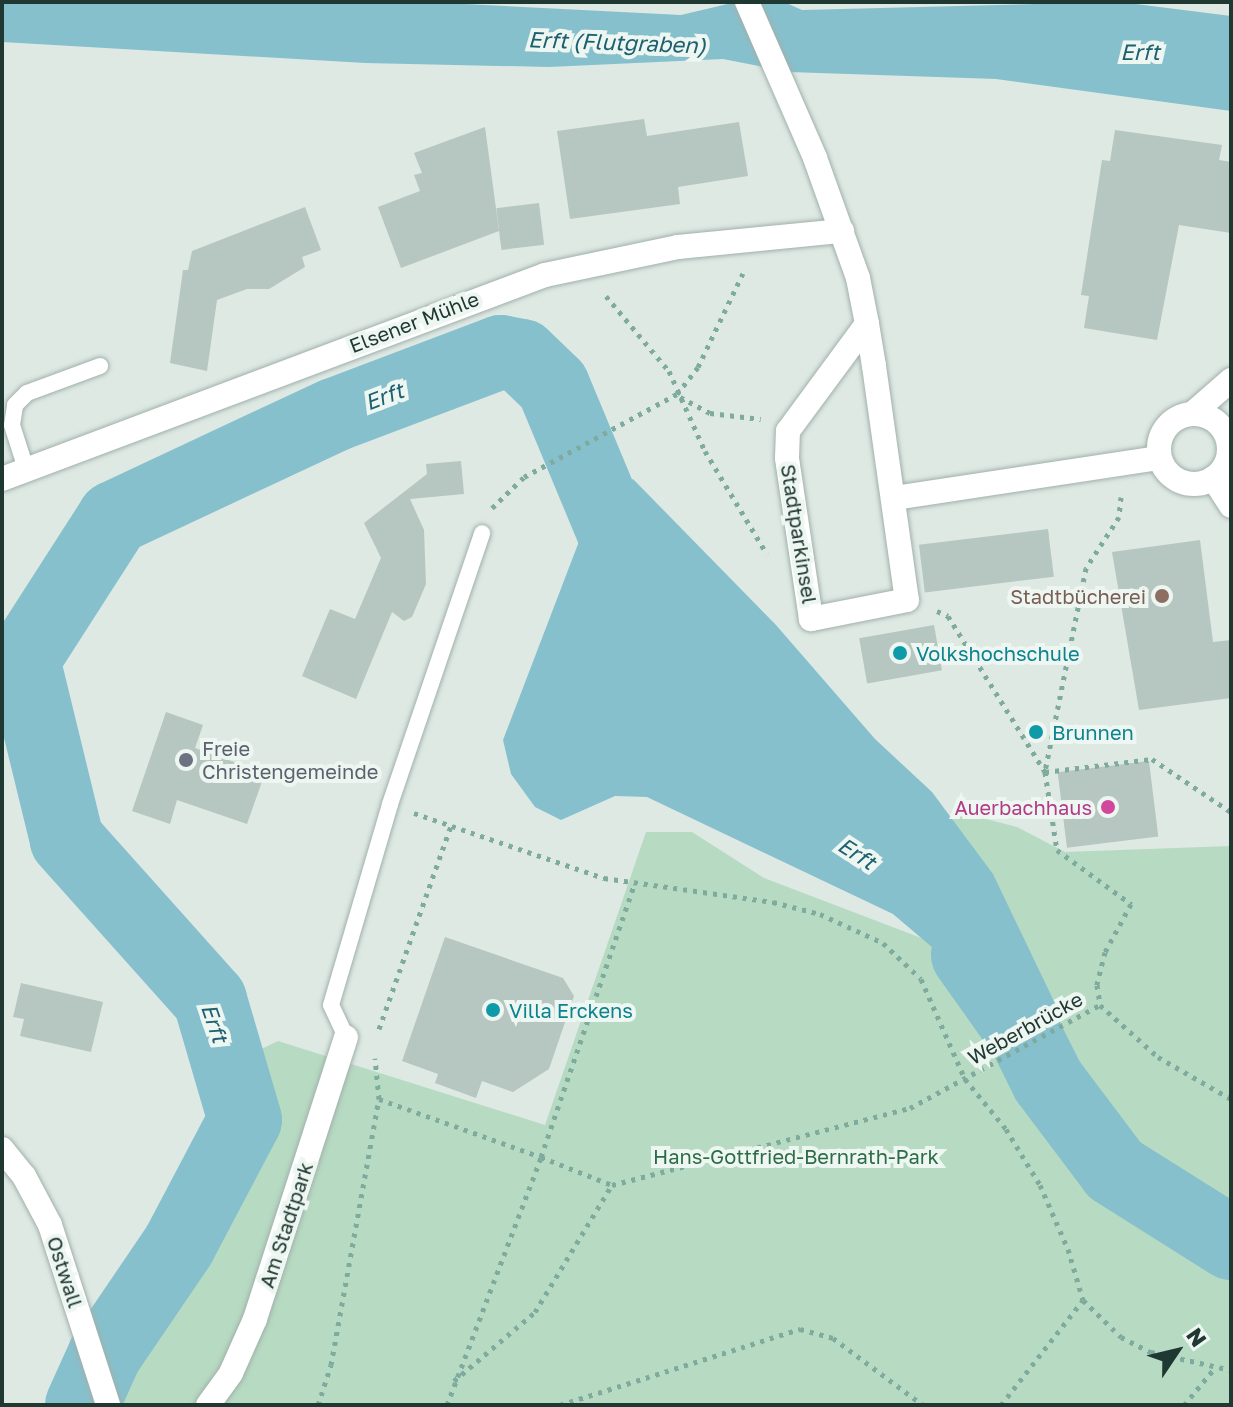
<!DOCTYPE html>
<meta charset="utf-8">
<style>
body{margin:0}
#map{position:relative;width:1233px;height:1407px;overflow:hidden;background:#dee9e4;font-family:"Golos Text",sans-serif}
div>[style]{position:absolute}
.green>*{inset:0;background:#b7dac2}
.water>*{inset:0;background:#87c0cd}
.river>*{height:74px;margin:-37px;padding:0 37px;transform-origin:37px;border-radius:37px;background:#87c0cd}
.building>*{inset:0;background:#b6c6c0;transform-origin:0 0}
.path>*{height:5px;margin-top:-2.5px;transform-origin:0;background:repeating-linear-gradient(90deg,#7fab9f 0 4px,transparent 0 10px)}
.roads{filter:drop-shadow(0 0 2px #a1b0ab) drop-shadow(0 0 2px #a1b0ab)}
.lane>*{height:16px;margin:-8px;padding:0 8px;transform-origin:8px;border-radius:8px;background:#fff}
.street>*{height:24px;margin:-12px;padding:0 12px;transform-origin:12px;border-radius:12px;background:#fff}
.street>.ring{margin:-12px;padding:0;box-sizing:content-box;background:none;border:24px solid #fff;border-radius:50%}
.secondary>*{height:24px;margin:-12px;padding:0 12px;transform-origin:12px;border-radius:12px;background:#fff}
.dots>*{width:22px;height:22px;translate:-50% -50%;box-sizing:border-box;border:4px solid #eef6f2;border-radius:50%}
span{translate:-50% -50%;white-space:nowrap;text-align:center;line-height:1.15;-webkit-text-stroke:8px #eef6f2;paint-order:stroke}
.street-label{font-size:20px;color:#203832}
.education-label{font-size:20px;color:#785e54}
.right{translate:-100% -50%;text-align:right}
.culture-label{font-size:20px;color:#0d838f}
.left{translate:0 -50%;text-align:left}
.worship-label{font-size:20px;color:#5b616d}
.hotel-label{font-size:20px;color:#b23c85}
.park-label{font-size:20px;color:#2c6d47}
.water-label{font-size:22px;color:#1d6070;font-style:italic}
.frame{position:absolute;inset:0;border:4px solid #203832;pointer-events:none}
.north{position:absolute;left:1137px;top:1311px;width:80px;height:80px;-webkit-text-stroke:6px #eef6f2;paint-order:stroke;rotate:55deg;font-size:22px;font-weight:700;line-height:32px;text-align:center;color:#203832}
.north::after{content:'';display:block;margin:auto;width:28px;height:36px;background:#203832;clip-path:polygon(50% 0,100% 100%,50% 72%,0 100%)}
</style>
<div id="map">
<div class="green">
<i style="clip-path:polygon(955px 811px,1017px 827px,1065px 852px,1231px 846px,1231px 1405px,122px 1405px,106px 1359px,246px 1124px,228px 1065px,278px 1041px,545px 1125px,646px 832px,692px 832px,764px 878px,924px 939px)"></i>
</div>
<div class="water">
<i style="clip-path:polygon(2px 2px,427px 2px,681px 15px,736px 2px,784px 2px,802px 10px,1120px 2px,1231px 16px,1231px 111px,996px 79px,789px 72px,723px 59px,549px 67px,365px 63px,2px 42px)"></i>
<i style="clip-path:polygon(633px 479px,776px 625px,875px 739px,932px 792px,993px 874px,1062px 1018px,996px 1052px,940px 954px,893px 914px,647px 797px,615px 796px,561px 820px,535px 807px,511px 774px,503px 740px,578px 544px,584px 514px)"></i>
</div>
<div class="river">
<i style="left:968px;top:955px;width:100px;rotate:54.7deg"></i>
<i style="left:1026px;top:1037px;width:49px;rotate:63.4deg"></i>
<i style="left:1048px;top:1081px;width:111px;rotate:53deg"></i>
<i style="left:1115px;top:1170px;width:137px;rotate:32.2deg"></i>
<i style="left:82px;top:1405px;width:56px;rotate:-65.7deg"></i>
<i style="left:105px;top:1354px;width:132px;rotate:-55.8deg"></i>
<i style="left:179px;top:1245px;width:141px;rotate:-62.2deg"></i>
<i style="left:245px;top:1120px;width:125px;rotate:-106.3deg"></i>
<i style="left:210px;top:1000px;width:215px;rotate:-131.8deg"></i>
<i style="left:67px;top:840px;width:185px;rotate:-103.7deg"></i>
<i style="left:23px;top:660px;width:169px;rotate:-57.3deg"></i>
<i style="left:114px;top:518px;width:243px;rotate:-25.1deg"></i>
<i style="left:334px;top:415px;width:178px;rotate:-20.7deg"></i>
<i style="left:501px;top:352px;width:21px;rotate:11deg"></i>
<i style="left:522px;top:356px;width:43px;rotate:44.1deg"></i>
<i style="left:553px;top:386px;width:226px;rotate:67.4deg"></i>
</div>
<div class="building">
<i style="clip-path:polygon(644px 119px,647px 136px,739px 122px,748px 176px,678px 187px,680px 204px,570px 219px,557px 131px)"></i>
<i style="clip-path:polygon(485px 127px,499px 231px,401px 268px,378px 207px,420px 191px,414px 175px,422px 173px,414px 153px)"></i>
<i style="clip-path:polygon(1115px 130px,1222px 145px,1219px 160px,1231px 162px,1231px 233px,1179px 225px,1157px 340px,1084px 328px,1089px 296px,1081px 295px,1102px 160px,1110px 161px)"></i>
<i style="left:539px;top:203px;width:42px;height:43px;rotate:83deg"></i>
<i style="clip-path:polygon(305px 207px,321px 250px,302px 257px,305px 267px,269px 289px,247px 289px,217px 300px,207px 371px,170px 363px,183px 270px,188px 270px,192px 251px)"></i>
<i style="clip-path:polygon(461px 461px,464px 494px,410px 499px,424px 530px,426px 584px,412px 617px,404px 621px,392px 612px,356px 699px,302px 676px,330px 609px,355px 619px,381px 558px,364px 523px,427px 474px,426px 464px)"></i>
<i style="left:1048px;top:529px;width:48px;height:130px;rotate:83deg"></i>
<i style="clip-path:polygon(1200px 540px,1213px 642px,1231px 640px,1231px 698px,1139px 710px,1112px 552px)"></i>
<i style="left:934px;top:625px;width:46px;height:76px;rotate:80deg"></i>
<i style="clip-path:polygon(166px 712px,203px 725px,195px 748px,265px 773px,247px 824px,177px 800px,170px 824px,132px 811px)"></i>
<i style="left:1149px;top:761px;width:76px;height:92px;rotate:83deg"></i>
<i style="clip-path:polygon(445px 937px,563px 978px,574px 996px,549px 1069px,513px 1092px,482px 1081px,476px 1098px,435px 1083px,438px 1074px,402px 1061px)"></i>
<i style="clip-path:polygon(21px 983px,103px 1002px,91px 1052px,20px 1036px,24px 1019px,13px 1017px)"></i>
</div>
<div class="path">
<i style="left:606px;top:296px;width:98px;rotate:50deg"></i>
<i style="left:669px;top:371px;width:88px;rotate:65.8deg"></i>
<i style="left:705px;top:451px;width:120px;rotate:59deg"></i>
<i style="left:680px;top:397px;width:34px;rotate:28deg"></i>
<i style="left:710px;top:413px;width:51px;rotate:6.7deg"></i>
<i style="left:1121px;top:497px;width:20px;rotate:96deg"></i>
<i style="left:1119px;top:517px;width:61px;rotate:122.9deg"></i>
<i style="left:1086px;top:568px;width:208px;rotate:101.4deg"></i>
<i style="left:1045px;top:772px;width:108px;rotate:-6.9deg"></i>
<i style="left:1152px;top:759px;width:95px;rotate:33.9deg"></i>
<i style="left:492px;top:508px;width:45px;rotate:-44.1deg"></i>
<i style="left:524px;top:477px;width:174px;rotate:-28.5deg"></i>
<i style="left:677px;top:394px;width:34px;rotate:-52deg"></i>
<i style="left:698px;top:367px;width:104px;rotate:-64.4deg"></i>
<i style="left:937px;top:611px;width:12px;rotate:24deg"></i>
<i style="left:948px;top:616px;width:184px;rotate:58.1deg"></i>
<i style="left:1045px;top:772px;width:79px;rotate:81.3deg"></i>
<i style="left:1057px;top:850px;width:92px;rotate:36.1deg"></i>
<i style="left:1131px;top:904px;width:55px;rotate:118.4deg"></i>
<i style="left:1105px;top:952px;width:34px;rotate:104deg"></i>
<i style="left:1097px;top:985px;width:20px;rotate:81deg"></i>
<i style="left:1100px;top:1005px;width:78px;rotate:41.9deg"></i>
<i style="left:1158px;top:1057px;width:84px;rotate:29.9deg"></i>
<i style="left:414px;top:813px;width:201px;rotate:18.9deg"></i>
<i style="left:604px;top:878px;width:171px;rotate:8.1deg"></i>
<i style="left:773px;top:902px;width:49px;rotate:14.3deg"></i>
<i style="left:820px;top:914px;width:69px;rotate:24.7deg"></i>
<i style="left:883px;top:943px;width:52px;rotate:43.5deg"></i>
<i style="left:921px;top:979px;width:109px;rotate:66.3deg"></i>
<i style="left:965px;top:1079px;width:65px;rotate:50.6deg"></i>
<i style="left:1006px;top:1129px;width:66px;rotate:58.7deg"></i>
<i style="left:1040px;top:1185px;width:70px;rotate:66.4deg"></i>
<i style="left:1068px;top:1249px;width:53px;rotate:73.6deg"></i>
<i style="left:1083px;top:1300px;width:53px;rotate:44.2deg"></i>
<i style="left:1121px;top:1337px;width:34px;rotate:27deg"></i>
<i style="left:1151px;top:1352px;width:82px;rotate:12.7deg"></i>
<i style="left:379px;top:1029px;width:215px;rotate:-70.5deg"></i>
<i style="left:379px;top:1099px;width:172px;rotate:19.7deg"></i>
<i style="left:541px;top:1157px;width:287px;rotate:-71.1deg"></i>
<i style="left:454px;top:1381px;width:106px;rotate:-40.4deg"></i>
<i style="left:535px;top:1312px;width:149px;rotate:-58.8deg"></i>
<i style="left:612px;top:1185px;width:308px;rotate:-14.5deg"></i>
<i style="left:910px;top:1108px;width:216px;rotate:-28.5deg"></i>
<i style="left:318px;top:1405px;width:42px;rotate:-72deg"></i>
<i style="left:331px;top:1365px;width:270px;rotate:-79.8deg"></i>
<i style="left:379px;top:1099px;width:41px;rotate:-95.6deg"></i>
<i style="left:447px;top:1405px;width:265px;rotate:-69.2deg"></i>
<i style="left:541px;top:1157px;width:76px;rotate:21.5deg"></i>
<i style="left:560px;top:1405px;width:252px;rotate:-17.6deg"></i>
<i style="left:800px;top:1329px;width:34px;rotate:15deg"></i>
<i style="left:833px;top:1338px;width:112px;rotate:36.7deg"></i>
<i style="left:1001px;top:1405px;width:133px;rotate:-52deg"></i>
<i style="left:1184px;top:1405px;width:47px;rotate:-50.2deg"></i>
</div>
<div class="roads">
<div class="lane">
<i style="left:27px;top:472px;width:49px;rotate:-107.7deg"></i>
<i style="left:12px;top:425px;width:20px;rotate:-81deg"></i>
<i style="left:15px;top:405px;width:17px;rotate:-45deg"></i>
<i style="left:27px;top:393px;width:78px;rotate:-20.3deg"></i>
<i style="left:346px;top:1037px;width:35px;rotate:-115deg"></i>
<i style="left:331px;top:1005px;width:209px;rotate:-73.6deg"></i>
<i style="left:390px;top:804px;width:286px;rotate:-71.2deg"></i>
</div>
<div class="street">
<i style="left:747px;top:2px;width:170px;rotate:66.4deg"></i>
<i style="left:815px;top:158px;width:127px;rotate:70.3deg"></i>
<i style="left:858px;top:278px;width:47px;rotate:78.9deg"></i>
<i style="left:867px;top:324px;width:43px;rotate:80.5deg"></i>
<i style="left:874px;top:366px;width:236px;rotate:82deg"></i>
<i style="left:907px;top:600px;width:98px;rotate:168.8deg"></i>
<i style="left:811px;top:619px;width:163px;rotate:-98.5deg"></i>
<i style="left:787px;top:458px;width:27px;rotate:-88deg"></i>
<i style="left:788px;top:431px;width:133px;rotate:-53.6deg"></i>
<i class="ring" style="left:1159px;top:414px;width:46px;height:46px"></i>
<i style="left:1192px;top:414px;width:52px;rotate:-41.1deg"></i>
<i style="left:1213px;top:478px;width:33px;rotate:57deg"></i>
<i style="left:2px;top:479px;width:580px;rotate:-20.59deg"></i>
<i style="left:545px;top:275px;width:136px;rotate:-11.9deg"></i>
<i style="left:678px;top:247px;width:165px;rotate:-5.6deg"></i>
<i style="left:894px;top:498px;width:268px;rotate:-8.6deg"></i>
<i style="left:208px;top:1405px;width:39px;rotate:-54deg"></i>
<i style="left:231px;top:1373px;width:59px;rotate:-66deg"></i>
<i style="left:255px;top:1319px;width:296px;rotate:-72.1deg"></i>
</div>
<div class="secondary">
<i style="left:2px;top:1149px;width:35px;rotate:51deg"></i>
<i style="left:24px;top:1176px;width:55px;rotate:62deg"></i>
<i style="left:50px;top:1225px;width:189px;rotate:72.1deg"></i>
</div>
</div>
<div class="dots">
<i style="left:1162px;top:596px;background:#8d6e63"></i>
<i style="left:900px;top:653px;background:#0f9aa8"></i>
<i style="left:1036px;top:732px;background:#0f9aa8"></i>
<i style="left:186px;top:760px;background:#6b7280"></i>
<i style="left:1108px;top:807px;background:#d1479c"></i>
<i style="left:493px;top:1010px;background:#0f9aa8"></i>
</div>
<div class="street-label">
<span style="left:414px;top:322px;rotate:-21deg">Elsener Mühle</span>
<span style="left:799px;top:534px;rotate:81deg">Stadtparkinsel</span>
<span style="left:1025px;top:1028px;rotate:-29deg">Weberbrücke</span>
<span style="left:286px;top:1225px;rotate:-72deg">Am Stadtpark</span>
<span style="left:65px;top:1272px;rotate:72deg">Ostwall</span>
</div>
<div class="education-label">
<span class="right" style="left:1146px;top:596px">Stadtbücherei</span>
</div>
<div class="culture-label">
<span class="left" style="left:916px;top:653px">Volkshochschule</span>
<span class="left" style="left:1052px;top:732px">Brunnen</span>
<span class="left" style="left:509px;top:1010px">Villa Erckens</span>
</div>
<div class="worship-label">
<span class="left" style="left:202px;top:760px">Freie<br>Christengemeinde</span>
</div>
<div class="hotel-label">
<span class="right" style="left:1092px;top:807px">Auerbachhaus</span>
</div>
<div class="park-label">
<span style="left:796px;top:1156px">Hans-Gottfried-Bernrath-Park</span>
</div>
<div class="water-label">
<span style="left:617px;top:42px;rotate:2deg">Erft (Flutgraben)</span>
<span style="left:1140px;top:52px">Erft</span>
<span style="left:384px;top:396px;rotate:-21deg">Erft</span>
<span style="left:857px;top:853px;rotate:33deg">Erft</span>
<span style="left:215px;top:1023px;rotate:71deg">Erft</span>
</div>
<div class="frame"></div>
<div class="north">N</div>
</div>
